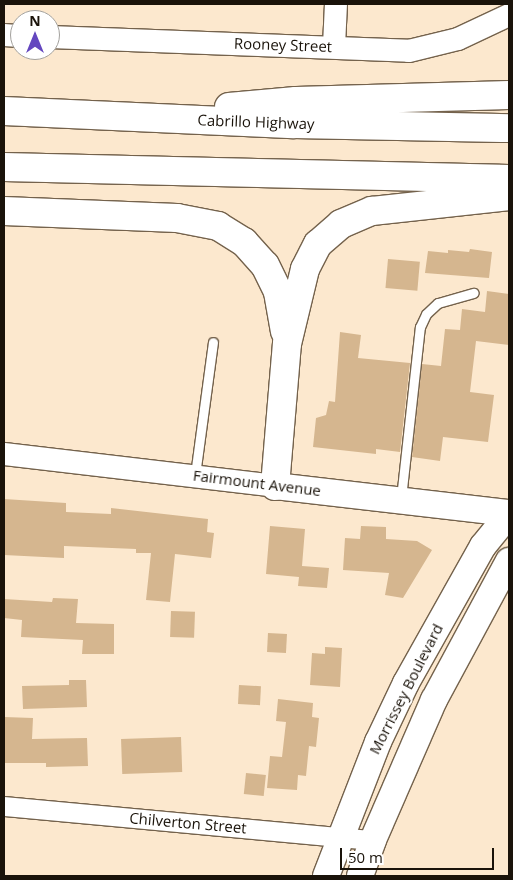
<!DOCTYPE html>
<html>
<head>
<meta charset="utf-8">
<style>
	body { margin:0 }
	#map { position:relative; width:513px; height:880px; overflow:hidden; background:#fce8ce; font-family:"Open Sans",sans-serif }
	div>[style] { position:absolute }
	.building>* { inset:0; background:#d5b68f; transform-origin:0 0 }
	.roads { filter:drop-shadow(1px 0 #74624c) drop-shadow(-1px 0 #74624c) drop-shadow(0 1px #74624c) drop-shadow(0 -1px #74624c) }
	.service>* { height:9px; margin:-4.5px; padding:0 4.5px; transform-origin:4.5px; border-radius:4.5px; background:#fff }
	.minor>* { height:19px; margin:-9.5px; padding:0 9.5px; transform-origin:9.5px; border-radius:9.5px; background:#fff }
	.tertiary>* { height:22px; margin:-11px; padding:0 11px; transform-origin:11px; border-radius:11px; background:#fff }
	.secondary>* { height:26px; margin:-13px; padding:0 13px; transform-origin:13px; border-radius:13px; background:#fff }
	.motorway>* { height:28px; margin:-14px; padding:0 14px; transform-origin:14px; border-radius:14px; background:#fff }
	span { translate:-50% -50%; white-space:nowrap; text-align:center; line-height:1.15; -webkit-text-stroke:4px #fff; paint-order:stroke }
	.street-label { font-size:15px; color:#1a130a }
	.frame { position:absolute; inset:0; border:5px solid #1a130a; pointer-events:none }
	.north { position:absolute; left:10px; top:10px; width:50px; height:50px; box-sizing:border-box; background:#fff; border:1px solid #a3a19d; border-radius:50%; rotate:0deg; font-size:14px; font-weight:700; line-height:20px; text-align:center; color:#1a130a }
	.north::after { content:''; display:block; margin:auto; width:18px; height:22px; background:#6447bf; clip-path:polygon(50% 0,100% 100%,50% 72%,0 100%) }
	.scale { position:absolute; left:340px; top:848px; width:154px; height:22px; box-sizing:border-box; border:2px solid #1a130a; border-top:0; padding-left:6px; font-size:15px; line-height:18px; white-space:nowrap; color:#1a130a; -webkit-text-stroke:4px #fff; paint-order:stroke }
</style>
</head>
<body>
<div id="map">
	<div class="building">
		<i style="clip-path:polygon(470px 249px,492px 252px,489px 278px,425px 273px,428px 251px,448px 253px,448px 250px,469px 252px)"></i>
		<i style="left:388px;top:259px;width:32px;height:29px;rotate:5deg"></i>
		<i style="clip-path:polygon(487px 291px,509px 294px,509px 345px,476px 341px,470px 392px,494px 395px,488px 442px,443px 437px,440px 461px,412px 457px,422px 364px,441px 366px,445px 329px,460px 330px,462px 309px,485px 312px)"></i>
		<i style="clip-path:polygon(340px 332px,361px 335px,358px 358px,410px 363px,400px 452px,376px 449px,376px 454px,313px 447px,316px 418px,326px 415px,329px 401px,335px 402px)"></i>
		<i style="clip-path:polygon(4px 499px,66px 503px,66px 512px,111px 514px,111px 508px,208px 519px,207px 532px,214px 533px,211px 558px,175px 554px,170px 602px,146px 600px,151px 553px,136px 553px,136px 549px,64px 546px,64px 558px,4px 555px)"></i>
		<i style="clip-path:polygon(270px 526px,305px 529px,302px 566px,329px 568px,327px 588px,298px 586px,299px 577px,266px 574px)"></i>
		<i style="clip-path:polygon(361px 526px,386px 527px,386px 539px,417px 541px,432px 550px,403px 598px,385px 595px,389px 573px,343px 570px,345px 538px,360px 539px)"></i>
		<i style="clip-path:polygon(53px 598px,78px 599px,76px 623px,114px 624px,114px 654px,82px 654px,83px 640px,21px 637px,22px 620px,4px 618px,4px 599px,52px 602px)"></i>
		<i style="left:171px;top:611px;width:24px;height:26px;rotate:2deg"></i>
		<i style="left:268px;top:633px;width:19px;height:19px;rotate:3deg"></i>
		<i style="clip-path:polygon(325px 647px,342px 648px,340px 687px,310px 685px,312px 653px,325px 654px)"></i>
		<i style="clip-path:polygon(69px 680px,86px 680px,87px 707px,23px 709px,22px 686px,69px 685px)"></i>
		<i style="left:239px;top:685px;width:22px;height:19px;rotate:3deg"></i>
		<i style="clip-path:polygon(278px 699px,313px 703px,312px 717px,319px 718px,316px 747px,309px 746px,306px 776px,298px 775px,297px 790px,267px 788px,270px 756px,282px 757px,286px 722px,276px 721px)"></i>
		<i style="clip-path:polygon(4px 717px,33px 718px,32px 739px,87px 738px,88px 766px,46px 767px,46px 763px,4px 763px)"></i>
		<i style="left:181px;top:737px;width:35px;height:60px;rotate:88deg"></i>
		<i style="left:246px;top:773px;width:20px;height:21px;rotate:6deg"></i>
	</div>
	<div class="roads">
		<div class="service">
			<i style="left:195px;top:475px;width:134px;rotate:-82.3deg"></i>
			<i style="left:401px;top:498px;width:172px;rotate:-83.7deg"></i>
			<i style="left:420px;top:327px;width:14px;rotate:-65deg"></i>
			<i style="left:426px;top:314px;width:16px;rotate:-43deg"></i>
			<i style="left:438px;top:303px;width:37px;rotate:-16deg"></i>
		</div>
		<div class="minor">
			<i style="left:4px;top:806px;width:371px;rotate:5.3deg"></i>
		</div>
		<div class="tertiary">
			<i style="left:4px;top:35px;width:16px;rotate:4deg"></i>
			<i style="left:50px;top:37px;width:359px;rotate:2.2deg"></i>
			<i style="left:409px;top:51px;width:50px;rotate:-13.8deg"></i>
			<i style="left:458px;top:39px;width:56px;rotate:-25.2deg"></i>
			<i style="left:334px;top:46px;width:42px;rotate:-87.3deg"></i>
			<i style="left:4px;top:454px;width:273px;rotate:6.7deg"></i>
		</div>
		<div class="secondary">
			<i style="left:275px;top:486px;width:236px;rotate:6.6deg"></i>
			<i style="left:326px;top:876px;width:144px;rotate:-68.8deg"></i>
			<i style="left:378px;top:742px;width:65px;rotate:-64.6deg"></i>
			<i style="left:406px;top:683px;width:157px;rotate:-60.7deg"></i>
			<i style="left:483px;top:546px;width:41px;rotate:-50.9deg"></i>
			<i style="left:360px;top:876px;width:38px;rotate:-70deg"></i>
			<i style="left:373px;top:840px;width:153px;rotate:-66.5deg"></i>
			<i style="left:434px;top:700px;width:158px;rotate:-61.7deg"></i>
		</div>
		<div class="motorway">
			<i style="left:229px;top:107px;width:67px;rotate:-5.1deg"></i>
			<i style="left:296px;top:101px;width:213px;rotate:-1.6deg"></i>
			<i style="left:4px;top:111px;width:290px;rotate:2.6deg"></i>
			<i style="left:294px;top:124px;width:215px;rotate:1.1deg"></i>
			<i style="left:4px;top:167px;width:505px;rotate:1.36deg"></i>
			<i style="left:4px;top:211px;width:173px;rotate:2.3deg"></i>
			<i style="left:177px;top:218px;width:42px;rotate:11deg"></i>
			<i style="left:218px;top:226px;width:31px;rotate:32deg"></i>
			<i style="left:244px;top:242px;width:31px;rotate:48deg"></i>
			<i style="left:265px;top:265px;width:30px;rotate:64deg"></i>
			<i style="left:278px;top:292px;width:40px;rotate:80deg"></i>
			<i style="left:275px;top:486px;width:143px;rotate:-85.2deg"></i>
			<i style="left:287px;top:344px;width:77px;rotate:-76.5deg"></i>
			<i style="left:305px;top:269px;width:28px;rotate:-63deg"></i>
			<i style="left:318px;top:244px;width:30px;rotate:-41deg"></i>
			<i style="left:341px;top:224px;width:34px;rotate:-23deg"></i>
			<i style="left:372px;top:211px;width:138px;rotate:-6.2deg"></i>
		</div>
	</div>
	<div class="street-label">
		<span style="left:283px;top:45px;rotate:2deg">Rooney Street</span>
		<span style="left:256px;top:122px;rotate:2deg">Cabrillo Highway</span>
		<span style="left:257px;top:483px;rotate:7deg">Fairmount Avenue</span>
		<span style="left:406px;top:689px;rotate:-63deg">Morrissey Boulevard</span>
		<span style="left:188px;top:823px;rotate:5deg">Chilverton Street</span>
	</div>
	<div class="frame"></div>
	<div class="north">N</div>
	<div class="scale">50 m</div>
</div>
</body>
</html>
